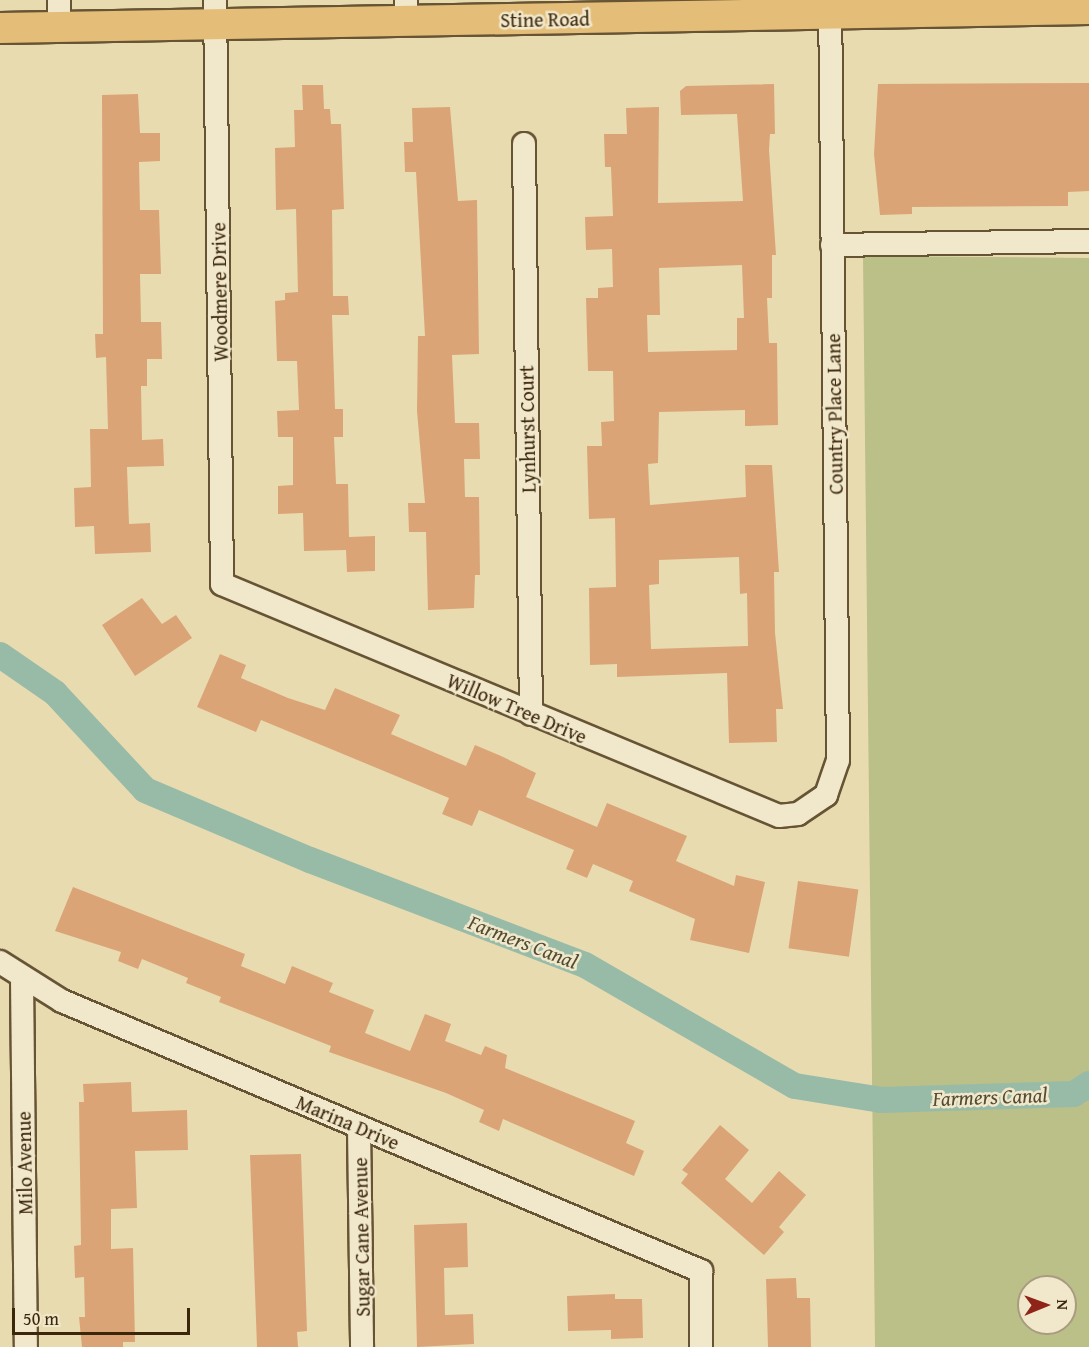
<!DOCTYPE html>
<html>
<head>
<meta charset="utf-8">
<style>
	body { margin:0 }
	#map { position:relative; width:1089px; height:1347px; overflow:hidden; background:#e9dbb0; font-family:"Gentium Book Plus",serif }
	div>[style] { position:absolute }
	.green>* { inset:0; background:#bbbf88 }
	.canal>* { height:26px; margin:-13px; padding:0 13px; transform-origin:13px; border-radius:13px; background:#98bba8 }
	.building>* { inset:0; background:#dba476; transform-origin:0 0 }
	.roads { filter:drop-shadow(2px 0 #675434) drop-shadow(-2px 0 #675434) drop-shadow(0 2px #675434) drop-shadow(0 -2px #675434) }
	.minor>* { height:22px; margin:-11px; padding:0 11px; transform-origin:11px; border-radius:11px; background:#f1e8cc }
	.major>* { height:30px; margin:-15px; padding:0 15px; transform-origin:15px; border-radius:15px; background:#e4be78 }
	span { translate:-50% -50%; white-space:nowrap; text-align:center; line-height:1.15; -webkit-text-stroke:5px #f1e8cc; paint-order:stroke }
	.street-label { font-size:20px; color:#3c270b }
	.water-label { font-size:21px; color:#534c32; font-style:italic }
	.north { position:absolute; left:1017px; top:1275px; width:60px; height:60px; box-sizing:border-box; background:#f1e8cc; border:2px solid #a99b7f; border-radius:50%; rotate:89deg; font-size:16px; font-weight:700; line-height:24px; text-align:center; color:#3c270b }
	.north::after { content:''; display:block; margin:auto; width:21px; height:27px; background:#8f2418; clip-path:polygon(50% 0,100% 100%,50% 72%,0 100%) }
	.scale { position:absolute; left:12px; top:1308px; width:178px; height:27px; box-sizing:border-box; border:3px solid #3c270b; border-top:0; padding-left:8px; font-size:18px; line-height:21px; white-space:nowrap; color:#3c270b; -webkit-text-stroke:4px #f1e8cc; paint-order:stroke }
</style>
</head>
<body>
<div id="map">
	<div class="green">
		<i style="clip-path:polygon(evenodd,863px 256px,1089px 258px,1089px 1347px,875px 1347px,863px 256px,1029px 1287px,1065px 1287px,1065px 1323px,1029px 1323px,1029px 1287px)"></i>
	</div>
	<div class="canal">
		<i style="left:0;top:655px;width:67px;rotate:34.6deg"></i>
		<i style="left:55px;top:693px;width:132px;rotate:47.1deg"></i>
		<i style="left:145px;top:790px;width:179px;rotate:23deg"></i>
		<i style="left:310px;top:860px;width:294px;rotate:20.9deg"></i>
		<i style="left:585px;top:965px;width:242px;rotate:30deg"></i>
		<i style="left:795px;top:1086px;width:87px;rotate:9.2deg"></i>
		<i style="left:881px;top:1100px;width:193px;rotate:-1.8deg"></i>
		<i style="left:1074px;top:1094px;width:18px;rotate:-34deg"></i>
	</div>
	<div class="building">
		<i style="clip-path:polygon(1089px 83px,1089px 191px,1068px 192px,1068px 206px,912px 207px,912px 214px,880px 215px,874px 154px,878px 84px)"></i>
		<i style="clip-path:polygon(evenodd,774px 84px,775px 134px,770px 134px,769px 150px,776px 255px,772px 255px,772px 298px,767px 298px,769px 343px,777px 343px,778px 425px,745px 426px,745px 410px,659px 412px,658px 463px,648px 464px,650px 505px,746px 497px,745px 465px,772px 465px,779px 572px,774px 572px,775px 633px,783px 709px,776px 709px,777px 742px,729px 743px,727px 673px,617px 677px,617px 664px,590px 665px,589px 588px,616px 587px,615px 518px,589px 519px,587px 446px,602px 446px,601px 422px,614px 421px,613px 371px,588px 371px,586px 298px,598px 298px,598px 288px,613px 287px,612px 249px,586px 250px,585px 217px,613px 216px,611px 167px,605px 167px,604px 134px,627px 134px,626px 108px,659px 107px,658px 203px,743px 201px,737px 114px,681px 115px,680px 91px,686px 86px,774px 84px,742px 265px,744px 318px,737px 318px,737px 350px,648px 352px,647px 315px,660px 315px,659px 268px,742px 265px,774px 84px,739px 557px,740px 594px,747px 593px,748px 646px,651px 649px,649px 585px,659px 584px,659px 560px,739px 557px)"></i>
		<i style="clip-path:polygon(302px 85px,323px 85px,324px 109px,330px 109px,331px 124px,341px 124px,344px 209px,332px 210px,333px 296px,348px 296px,349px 315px,332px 315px,335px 409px,343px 409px,343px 437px,334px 437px,336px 484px,348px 484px,349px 537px,375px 536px,375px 571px,347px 572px,346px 550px,304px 551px,303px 513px,278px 514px,278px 486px,293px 485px,293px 437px,278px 437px,277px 411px,299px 410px,297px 361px,277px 361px,275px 301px,285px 300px,285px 293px,298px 292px,296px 209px,276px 210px,275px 148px,295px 147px,294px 110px,303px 110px)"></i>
		<i style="clip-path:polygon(138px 94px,140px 133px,160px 133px,160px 161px,139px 162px,140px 210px,159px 210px,161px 274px,140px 274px,141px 322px,161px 322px,162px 359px,147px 359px,147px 386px,141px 386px,142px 440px,163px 439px,164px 466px,127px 467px,129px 524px,150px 523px,151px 552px,95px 554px,94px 526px,75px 527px,74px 488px,91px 487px,90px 429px,108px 429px,106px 357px,96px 358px,95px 334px,103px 334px,102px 95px)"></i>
		<i style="clip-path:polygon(450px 107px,458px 201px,477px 200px,479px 354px,452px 355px,455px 423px,479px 423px,480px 459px,464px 459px,465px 497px,479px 497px,480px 575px,475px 575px,474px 608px,428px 610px,426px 532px,409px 532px,408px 503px,425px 503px,417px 411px,418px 336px,425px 336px,416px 172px,405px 172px,404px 142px,413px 142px,412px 108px)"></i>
		<i style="clip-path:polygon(142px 598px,162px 624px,176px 615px,192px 638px,135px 676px,102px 625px)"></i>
		<i style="clip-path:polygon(220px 654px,246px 665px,241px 678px,288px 698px,325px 710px,335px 688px,400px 715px,391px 734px,466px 766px,475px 745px,501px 756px,536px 773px,526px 797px,597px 827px,607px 803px,687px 836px,676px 861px,734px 886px,736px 875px,765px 882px,749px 953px,690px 940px,695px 919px,629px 891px,633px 881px,593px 864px,587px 878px,566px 869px,574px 850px,479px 810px,472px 826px,442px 814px,449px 798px,261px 720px,256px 732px,197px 707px)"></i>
		<i style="left:798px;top:881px;width:61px;height:68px;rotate:8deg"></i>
		<i style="clip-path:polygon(73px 887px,245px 954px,241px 966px,285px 984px,292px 966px,333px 983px,329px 992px,374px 1010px,365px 1033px,410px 1051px,425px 1014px,451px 1024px,445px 1041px,481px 1055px,485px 1046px,507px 1055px,505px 1068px,635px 1121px,626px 1143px,644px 1151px,634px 1176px,503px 1119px,499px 1131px,479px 1122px,484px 1110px,446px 1093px,329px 1052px,331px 1046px,219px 1002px,221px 997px,186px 983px,188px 978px,142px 959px,138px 969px,118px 961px,121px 952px,55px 931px)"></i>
		<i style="clip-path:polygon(131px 1082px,132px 1112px,187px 1110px,188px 1150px,135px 1151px,137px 1208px,111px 1209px,111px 1249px,133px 1248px,135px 1342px,123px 1342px,123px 1347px,82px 1347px,79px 1317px,85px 1317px,84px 1277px,75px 1278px,74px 1246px,81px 1245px,79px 1102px,84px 1102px,83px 1084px)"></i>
		<i style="clip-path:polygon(720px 1125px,749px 1150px,725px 1179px,752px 1203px,779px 1171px,806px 1195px,779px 1227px,784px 1232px,764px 1255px,681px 1183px,688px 1174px,682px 1170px)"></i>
		<i style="clip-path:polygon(301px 1154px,307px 1331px,297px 1332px,298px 1347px,257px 1347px,250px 1155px)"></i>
		<i style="clip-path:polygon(467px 1223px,468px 1267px,444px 1268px,445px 1315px,473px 1314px,474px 1344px,417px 1347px,414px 1225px)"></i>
		<i style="clip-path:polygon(796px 1278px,797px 1298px,810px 1298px,811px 1347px,768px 1347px,766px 1279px)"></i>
		<i style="clip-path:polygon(615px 1294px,615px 1299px,642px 1299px,643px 1338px,611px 1339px,611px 1330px,568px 1331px,567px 1296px)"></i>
	</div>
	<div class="roads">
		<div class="minor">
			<i style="left:215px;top:0;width:584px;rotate:89.31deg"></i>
			<i style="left:222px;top:584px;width:603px;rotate:22.61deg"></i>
			<i style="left:779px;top:816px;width:19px;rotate:-6deg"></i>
			<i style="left:798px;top:814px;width:34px;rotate:-34deg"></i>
			<i style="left:826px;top:795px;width:37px;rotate:-71deg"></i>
			<i style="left:838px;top:760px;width:760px;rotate:-90.6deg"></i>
			<i style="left:406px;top:0;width:22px;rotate:90deg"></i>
			<i style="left:59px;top:27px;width:27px;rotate:-90deg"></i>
			<i style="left:524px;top:144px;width:570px;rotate:89.3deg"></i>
			<i style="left:832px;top:245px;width:257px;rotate:-0.9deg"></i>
			<i style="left:0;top:962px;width:73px;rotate:32.2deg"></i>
			<i style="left:62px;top:1001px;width:694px;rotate:22.91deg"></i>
			<i style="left:701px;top:1271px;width:76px;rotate:90deg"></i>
			<i style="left:22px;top:978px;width:369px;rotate:89.4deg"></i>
			<i style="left:359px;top:1127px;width:220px;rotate:89.2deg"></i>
		</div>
		<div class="major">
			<i style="left:0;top:28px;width:1089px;rotate:-1deg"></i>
		</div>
	</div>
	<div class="street-label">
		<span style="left:545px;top:19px;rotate:-1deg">Stine Road</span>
		<span style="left:219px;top:292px;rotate:-91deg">Woodmere Drive</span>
		<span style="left:834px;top:414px;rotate:-91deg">Country Place Lane</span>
		<span style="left:527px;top:429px;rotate:-91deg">Lynhurst Court</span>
		<span style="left:517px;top:708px;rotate:23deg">Willow Tree Drive</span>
		<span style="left:348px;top:1122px;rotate:23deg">Marina Drive</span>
		<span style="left:24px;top:1163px;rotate:-91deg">Milo Avenue</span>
		<span style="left:361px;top:1237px;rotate:-91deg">Sugar Cane Avenue</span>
	</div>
	<div class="water-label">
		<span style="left:523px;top:942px;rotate:21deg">Farmers Canal</span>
		<span style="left:990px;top:1097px;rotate:-2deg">Farmers Canal</span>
	</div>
	<div class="north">N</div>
	<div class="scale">50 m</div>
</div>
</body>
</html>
